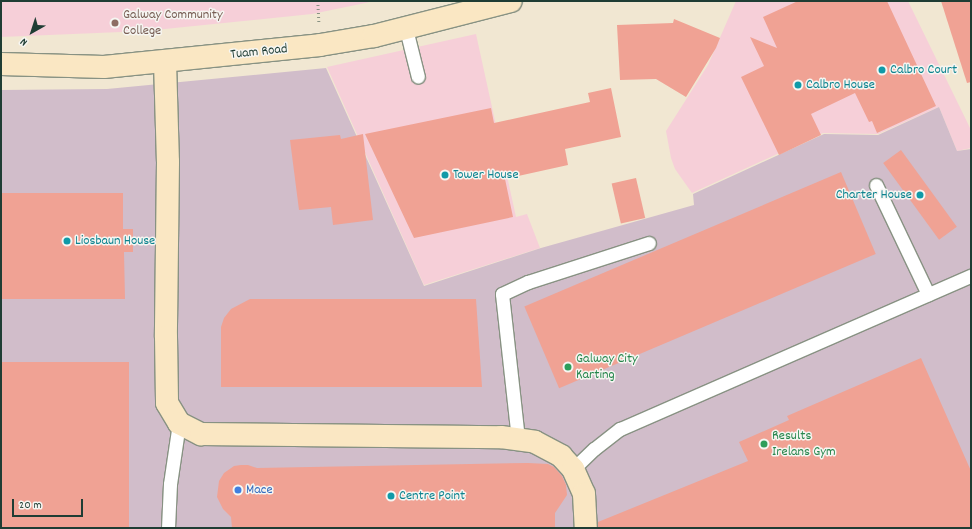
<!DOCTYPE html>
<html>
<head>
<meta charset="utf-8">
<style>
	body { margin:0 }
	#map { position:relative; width:972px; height:529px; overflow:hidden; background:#f1e7d2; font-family:Dekko,sans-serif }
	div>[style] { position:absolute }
	.built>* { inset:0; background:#f6cfd8 }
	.industrial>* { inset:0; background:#d1bdca }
	.building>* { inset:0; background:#f0a294; transform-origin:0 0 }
	.path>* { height:2.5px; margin-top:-1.25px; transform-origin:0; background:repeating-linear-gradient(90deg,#889283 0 1px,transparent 0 4px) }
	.roads { filter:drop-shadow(1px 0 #889283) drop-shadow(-1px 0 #889283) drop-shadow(0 1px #889283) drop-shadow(0 -1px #889283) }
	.lane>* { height:13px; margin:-6.5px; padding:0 6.5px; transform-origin:6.5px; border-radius:6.5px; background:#fff }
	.secondary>* { height:22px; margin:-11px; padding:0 11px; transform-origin:11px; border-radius:11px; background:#fae7c3 }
	.dots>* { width:11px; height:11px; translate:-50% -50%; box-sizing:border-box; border:2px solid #f6f6f2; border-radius:50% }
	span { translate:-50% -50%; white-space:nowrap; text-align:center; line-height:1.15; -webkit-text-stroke:3px #f6f6f2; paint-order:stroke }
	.education-label { font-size:14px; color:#785e54 }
	.left { translate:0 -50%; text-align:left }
	.street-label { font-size:14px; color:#1f3d34 }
	.culture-label { font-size:14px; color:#0d838f }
	.right { translate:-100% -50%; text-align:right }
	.leisure-label { font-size:14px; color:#27864d }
	.shop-label { font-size:14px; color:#366cbe }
	.frame { position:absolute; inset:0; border:2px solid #1f3d34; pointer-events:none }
	.north { position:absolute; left:12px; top:12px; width:40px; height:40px; -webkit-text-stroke:3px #f6f6f2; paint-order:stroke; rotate:219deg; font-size:11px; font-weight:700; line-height:16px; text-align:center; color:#1f3d34 }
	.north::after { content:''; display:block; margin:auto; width:14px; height:18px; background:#1f3d34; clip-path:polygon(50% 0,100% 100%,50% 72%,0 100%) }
	.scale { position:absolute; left:12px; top:499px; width:71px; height:18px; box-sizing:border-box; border:2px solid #1f3d34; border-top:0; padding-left:5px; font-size:12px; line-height:14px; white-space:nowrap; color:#1f3d34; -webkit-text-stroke:3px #f6f6f2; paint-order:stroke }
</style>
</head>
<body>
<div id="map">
	<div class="built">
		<i style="clip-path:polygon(1px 1px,375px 1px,312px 14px,145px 31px,1px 37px)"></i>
		<i style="clip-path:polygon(736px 1px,908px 1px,971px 130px,971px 148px,957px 151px,939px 107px,878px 134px,823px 133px,692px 193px,675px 169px,671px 158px,666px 131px,708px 65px)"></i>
		<i style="clip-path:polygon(476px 34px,516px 217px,527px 214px,540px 248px,424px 285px,327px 67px)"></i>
	</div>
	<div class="industrial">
		<i style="clip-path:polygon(326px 68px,424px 286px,541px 248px,694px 205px,693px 194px,824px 134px,878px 135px,939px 107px,957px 151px,971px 149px,971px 528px,1px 528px,1px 90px,107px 89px)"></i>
	</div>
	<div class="building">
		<i style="clip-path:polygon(798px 1px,887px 1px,936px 106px,877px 133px,872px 121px,869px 122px,855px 93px,811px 114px,821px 135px,779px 155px,741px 77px,764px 66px,750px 37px,777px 48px,763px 17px)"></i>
		<i style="clip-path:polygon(941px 1px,971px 1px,971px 82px,967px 83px)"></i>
		<i style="clip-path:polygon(674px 19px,720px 38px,716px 48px,686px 97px,656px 79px,620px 80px,617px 25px,673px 23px)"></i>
		<i style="clip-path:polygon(611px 88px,621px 137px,565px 149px,568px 165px,505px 179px,513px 217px,414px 238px,365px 134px,491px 108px,494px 123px,590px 102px,588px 93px)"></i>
		<i style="clip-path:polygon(363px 134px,373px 220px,333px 225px,331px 207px,299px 210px,290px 140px,340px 135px,341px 139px)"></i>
		<i style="left:901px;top:150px;width:95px;height:22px;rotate:54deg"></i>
		<i style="left:841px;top:172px;width:89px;height:344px;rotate:67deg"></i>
		<i style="left:636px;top:178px;width:41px;height:25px;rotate:77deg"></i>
		<i style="clip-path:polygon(1px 193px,123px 193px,123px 229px,133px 229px,133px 252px,124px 252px,125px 299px,1px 299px)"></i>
		<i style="clip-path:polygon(250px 299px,476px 299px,482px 387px,221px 387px,221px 327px,224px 318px,231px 309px)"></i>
		<i style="clip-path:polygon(921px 358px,971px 471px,971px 528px,598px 528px,598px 522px,748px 461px,739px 442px,789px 420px,787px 416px)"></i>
		<i style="left:129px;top:362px;width:166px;height:128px;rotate:90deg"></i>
		<i style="clip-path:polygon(528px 463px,548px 464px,554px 467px,562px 476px,566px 485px,567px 495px,555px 513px,555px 528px,232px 528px,231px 517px,223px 509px,217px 497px,219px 481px,224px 473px,234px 466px,241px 465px,248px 465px,257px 468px)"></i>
	</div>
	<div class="path">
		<i style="left:318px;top:1px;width:22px;rotate:87deg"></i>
	</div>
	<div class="roads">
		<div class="lane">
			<i style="left:406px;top:29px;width:49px;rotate:76deg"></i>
			<i style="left:876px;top:185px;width:121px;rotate:64.5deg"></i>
			<i style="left:518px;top:439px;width:146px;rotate:-96.3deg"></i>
			<i style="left:502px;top:294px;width:29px;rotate:-25deg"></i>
			<i style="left:528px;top:282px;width:127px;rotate:-17.9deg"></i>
			<i style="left:573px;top:469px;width:29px;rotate:-44deg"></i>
			<i style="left:594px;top:449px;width:33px;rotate:-38deg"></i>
			<i style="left:620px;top:429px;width:383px;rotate:-23.6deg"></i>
			<i style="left:168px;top:528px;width:44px;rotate:-87.4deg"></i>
			<i style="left:170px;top:484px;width:62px;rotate:-81.6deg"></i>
		</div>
		<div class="secondary">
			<i style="left:165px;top:62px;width:100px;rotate:88.3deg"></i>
			<i style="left:168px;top:162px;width:175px;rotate:90.7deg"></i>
			<i style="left:166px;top:337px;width:66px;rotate:89.1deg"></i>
			<i style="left:167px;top:403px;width:23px;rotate:59deg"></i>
			<i style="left:179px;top:423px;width:25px;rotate:27deg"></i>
			<i style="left:201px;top:434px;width:300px;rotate:0.6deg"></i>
			<i style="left:501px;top:437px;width:34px;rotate:8deg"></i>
			<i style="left:535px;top:442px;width:30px;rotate:28deg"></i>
			<i style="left:561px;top:456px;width:18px;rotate:47deg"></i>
			<i style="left:573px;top:469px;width:27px;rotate:66deg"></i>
			<i style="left:584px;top:494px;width:34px;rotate:87deg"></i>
			<i style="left:1px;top:64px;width:103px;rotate:1.7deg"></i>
			<i style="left:104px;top:67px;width:217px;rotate:-5.8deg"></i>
			<i style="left:320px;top:45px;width:55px;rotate:-9.5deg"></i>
			<i style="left:374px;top:36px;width:141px;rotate:-14.3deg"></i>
		</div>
	</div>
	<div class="dots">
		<i style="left:115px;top:23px;background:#8d6e63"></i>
		<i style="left:882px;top:70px;background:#0f9aa8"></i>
		<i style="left:798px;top:85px;background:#0f9aa8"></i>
		<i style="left:445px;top:175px;background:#0f9aa8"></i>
		<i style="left:920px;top:195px;background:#0f9aa8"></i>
		<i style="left:67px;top:241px;background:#0f9aa8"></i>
		<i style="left:568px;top:367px;background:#2e9e5b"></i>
		<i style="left:764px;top:444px;background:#2e9e5b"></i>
		<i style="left:238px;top:490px;background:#3f7fe0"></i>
		<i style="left:391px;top:496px;background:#0f9aa8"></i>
	</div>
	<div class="education-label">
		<span class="left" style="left:123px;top:23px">Galway Community<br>College</span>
	</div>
	<div class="street-label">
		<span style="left:259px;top:52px;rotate:-6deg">Tuam Road</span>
	</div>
	<div class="culture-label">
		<span class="left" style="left:890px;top:70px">Calbro Court</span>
		<span class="left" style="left:806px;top:85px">Calbro House</span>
		<span class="left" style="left:453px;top:175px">Tower House</span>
		<span class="right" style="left:912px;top:195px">Charter House</span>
		<span class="left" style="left:75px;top:241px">Liosbaun House</span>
		<span class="left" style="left:399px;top:496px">Centre Point</span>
	</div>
	<div class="leisure-label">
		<span class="left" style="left:576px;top:367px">Galway City<br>Karting</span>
		<span class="left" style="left:772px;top:444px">Results<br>Irelans Gym</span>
	</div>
	<div class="shop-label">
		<span class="left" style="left:246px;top:490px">Mace</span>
	</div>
	<div class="frame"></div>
	<div class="north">N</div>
	<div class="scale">20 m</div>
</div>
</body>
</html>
